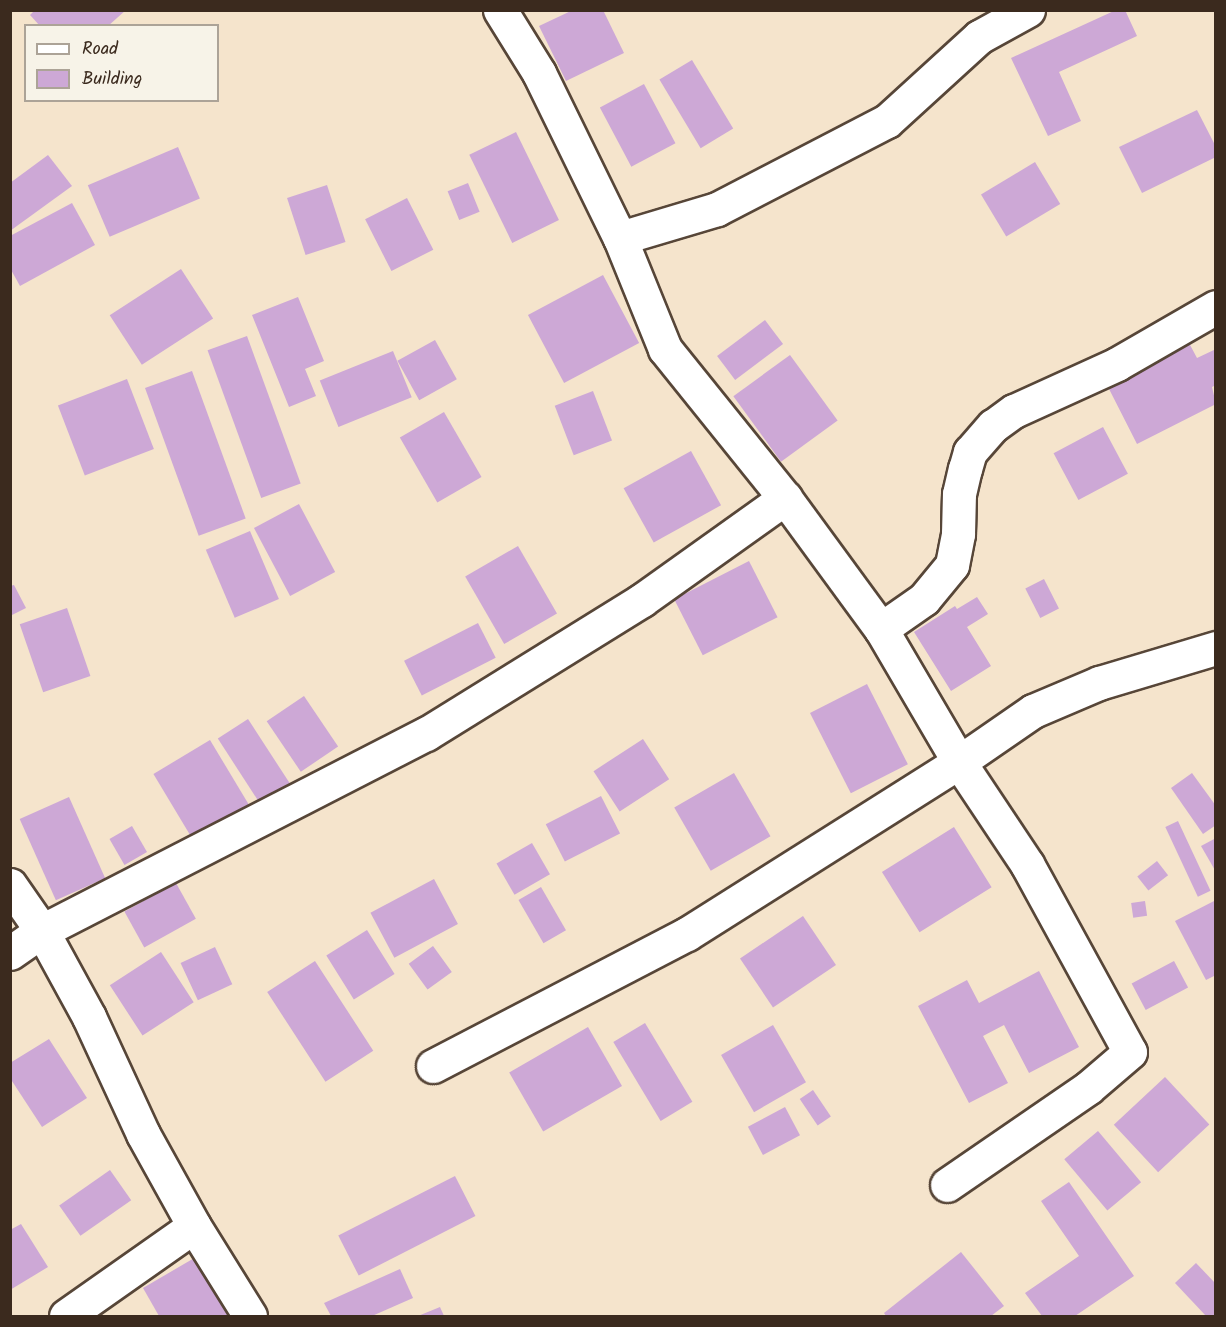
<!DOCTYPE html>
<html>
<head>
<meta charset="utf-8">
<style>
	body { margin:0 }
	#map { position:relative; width:1226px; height:1327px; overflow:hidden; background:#f5e4cc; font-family:Kalam,sans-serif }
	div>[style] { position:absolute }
	.building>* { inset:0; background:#cda8d6; transform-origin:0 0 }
	.roads { filter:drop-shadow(2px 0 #574638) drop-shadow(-2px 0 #574638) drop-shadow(0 2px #574638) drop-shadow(0 -2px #574638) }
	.minor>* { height:33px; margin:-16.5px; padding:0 16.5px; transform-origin:16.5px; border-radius:16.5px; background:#fff }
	span { translate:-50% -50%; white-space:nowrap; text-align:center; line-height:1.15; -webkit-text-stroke:6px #f7f3e8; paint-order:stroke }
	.frame { position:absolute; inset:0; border:12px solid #3b2a1e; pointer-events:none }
	.legend { position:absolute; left:24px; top:24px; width:195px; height:78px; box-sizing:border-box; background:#f7f3e8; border:2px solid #aca397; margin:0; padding:8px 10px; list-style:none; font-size:18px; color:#3b2a1e }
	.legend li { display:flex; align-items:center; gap:12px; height:30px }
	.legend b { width:30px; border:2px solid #aca397 }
</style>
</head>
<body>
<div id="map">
	<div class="building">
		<i style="clip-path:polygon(35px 10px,126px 10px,108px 26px,40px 26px,30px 15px)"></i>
		<i style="clip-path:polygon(573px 10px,603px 10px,624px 53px,566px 81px,539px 26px)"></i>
		<i style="clip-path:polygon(1116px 10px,1125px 10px,1137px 36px,1059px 72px,1081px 121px,1048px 136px,1011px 58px)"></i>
		<i style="left:692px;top:60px;width:80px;height:38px;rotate:59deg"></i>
		<i style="left:644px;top:84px;width:67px;height:50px;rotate:62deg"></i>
		<i style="clip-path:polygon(1197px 110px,1216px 147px,1216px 157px,1142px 193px,1119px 147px)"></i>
		<i style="left:516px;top:132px;width:98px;height:52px;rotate:64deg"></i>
		<i style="left:178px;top:147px;width:56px;height:98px;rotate:67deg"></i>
		<i style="clip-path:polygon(48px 155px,72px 186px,10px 231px,10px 183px)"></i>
		<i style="left:1035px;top:162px;width:49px;height:63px;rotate:59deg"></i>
		<i style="left:468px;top:183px;width:31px;height:22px;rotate:68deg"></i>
		<i style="left:327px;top:185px;width:60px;height:42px;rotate:72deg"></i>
		<i style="left:407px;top:198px;width:58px;height:47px;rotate:63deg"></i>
		<i style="clip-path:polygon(72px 203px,95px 245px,20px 286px,10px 268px,10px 236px)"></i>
		<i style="left:181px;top:269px;width:59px;height:85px;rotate:57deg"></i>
		<i style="left:603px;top:275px;width:77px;height:85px;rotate:62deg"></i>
		<i style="clip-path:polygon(298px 297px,324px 361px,305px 369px,316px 396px,289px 407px,252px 315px)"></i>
		<i style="left:765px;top:320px;width:30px;height:60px;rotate:53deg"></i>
		<i style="left:247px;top:336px;width:157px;height:42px;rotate:70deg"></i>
		<i style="left:435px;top:340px;width:45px;height:43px;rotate:61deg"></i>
		<i style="clip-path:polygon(1189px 343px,1197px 358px,1216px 349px,1216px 385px,1212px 387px,1216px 404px,1137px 444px,1107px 385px)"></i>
		<i style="left:393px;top:351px;width:50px;height:79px;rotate:68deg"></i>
		<i style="left:790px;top:355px;width:81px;height:70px;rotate:54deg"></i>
		<i style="left:192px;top:371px;width:157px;height:50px;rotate:70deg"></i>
		<i style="left:127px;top:379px;width:75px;height:74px;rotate:69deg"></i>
		<i style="left:593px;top:391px;width:53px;height:41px;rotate:69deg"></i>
		<i style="left:444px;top:412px;width:75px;height:51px;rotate:60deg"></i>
		<i style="left:1103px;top:427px;width:53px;height:56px;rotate:62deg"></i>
		<i style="left:691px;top:451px;width:62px;height:77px;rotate:61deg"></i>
		<i style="left:299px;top:504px;width:77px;height:51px;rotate:62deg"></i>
		<i style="left:250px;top:531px;width:74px;height:48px;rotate:67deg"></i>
		<i style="left:518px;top:546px;width:78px;height:61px;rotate:60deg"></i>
		<i style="left:749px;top:561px;width:63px;height:84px;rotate:63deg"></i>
		<i style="left:1044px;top:579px;width:33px;height:21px;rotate:63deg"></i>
		<i style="clip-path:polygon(14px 585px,26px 608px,10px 616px,10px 586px)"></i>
		<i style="clip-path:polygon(977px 597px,988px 614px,967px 627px,991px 666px,951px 691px,914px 632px,955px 606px,957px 609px)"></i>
		<i style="left:67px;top:608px;width:72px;height:50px;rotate:71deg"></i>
		<i style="left:478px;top:623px;width:39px;height:83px;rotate:63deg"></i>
		<i style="left:867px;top:684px;width:90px;height:64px;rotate:63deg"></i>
		<i style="left:304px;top:696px;width:61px;height:45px;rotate:56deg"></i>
		<i style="left:248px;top:719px;width:77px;height:36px;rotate:57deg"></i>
		<i style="left:643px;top:739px;width:48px;height:59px;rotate:57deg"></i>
		<i style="left:210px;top:740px;width:79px;height:66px;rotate:59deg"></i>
		<i style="left:734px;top:773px;width:73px;height:69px;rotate:60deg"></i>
		<i style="clip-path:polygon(1192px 773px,1216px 806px,1216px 825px,1203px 834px,1171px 788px)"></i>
		<i style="left:601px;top:796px;width:42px;height:62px;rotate:63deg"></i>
		<i style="left:69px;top:797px;width:89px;height:54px;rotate:66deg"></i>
		<i style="left:1178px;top:821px;width:77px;height:14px;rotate:65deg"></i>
		<i style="left:132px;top:826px;width:30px;height:26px;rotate:60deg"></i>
		<i style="left:954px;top:827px;width:71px;height:85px;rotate:58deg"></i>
		<i style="clip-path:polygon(1216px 838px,1216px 872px,1201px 846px)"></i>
		<i style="left:532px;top:843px;width:36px;height:41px;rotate:60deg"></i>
		<i style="left:1157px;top:861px;width:18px;height:25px;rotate:52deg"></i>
		<i style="left:434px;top:879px;width:51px;height:72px;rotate:62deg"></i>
		<i style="left:176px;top:883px;width:41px;height:59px;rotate:61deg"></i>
		<i style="left:541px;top:887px;width:50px;height:26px;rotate:60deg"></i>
		<i style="clip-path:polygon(1216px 900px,1216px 975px,1206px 980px,1175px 921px)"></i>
		<i style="left:1145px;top:901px;width:15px;height:14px;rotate:82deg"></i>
		<i style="left:803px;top:916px;width:59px;height:76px;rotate:56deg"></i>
		<i style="left:367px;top:930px;width:52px;height:48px;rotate:58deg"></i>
		<i style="left:433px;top:946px;width:32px;height:30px;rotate:54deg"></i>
		<i style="left:215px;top:947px;width:41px;height:38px;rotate:65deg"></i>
		<i style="left:161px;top:952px;width:60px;height:61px;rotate:57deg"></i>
		<i style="left:315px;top:961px;width:107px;height:57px;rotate:57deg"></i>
		<i style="left:1174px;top:961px;width:30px;height:48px;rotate:62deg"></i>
		<i style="clip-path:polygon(1039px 971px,1079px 1047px,1029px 1073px,1004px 1025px,983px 1036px,1008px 1083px,969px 1103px,918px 1006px,967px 980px,979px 1003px)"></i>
		<i style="left:645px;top:1023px;width:92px;height:37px;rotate:59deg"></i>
		<i style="left:773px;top:1025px;width:66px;height:60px;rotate:60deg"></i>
		<i style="left:588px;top:1027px;width:68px;height:91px;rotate:60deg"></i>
		<i style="clip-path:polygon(49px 1039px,87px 1098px,42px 1127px,10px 1078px,10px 1063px)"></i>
		<i style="left:1165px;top:1077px;width:65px;height:70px;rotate:47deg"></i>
		<i style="left:813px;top:1090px;width:32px;height:16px;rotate:56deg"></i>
		<i style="left:785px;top:1107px;width:32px;height:42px;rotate:62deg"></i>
		<i style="left:1098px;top:1131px;width:67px;height:44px;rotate:50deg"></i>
		<i style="left:110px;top:1170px;width:37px;height:62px;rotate:55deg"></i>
		<i style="left:455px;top:1176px;width:45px;height:131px;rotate:63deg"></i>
		<i style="clip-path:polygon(1069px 1182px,1134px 1276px,1075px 1316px,1042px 1316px,1025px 1293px,1079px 1256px,1041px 1201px)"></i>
		<i style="clip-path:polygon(21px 1224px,48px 1267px,10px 1290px,10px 1230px)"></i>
		<i style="clip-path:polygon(961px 1252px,1004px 1306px,991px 1316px,886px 1316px,884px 1313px)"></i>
		<i style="clip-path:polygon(196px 1257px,232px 1316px,159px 1316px,143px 1288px)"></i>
		<i style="clip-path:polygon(1196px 1263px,1216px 1284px,1216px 1316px,1206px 1316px,1175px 1283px)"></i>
		<i style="clip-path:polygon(400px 1269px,413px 1298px,372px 1316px,331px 1316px,324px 1303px)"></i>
		<i style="clip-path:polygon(440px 1307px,444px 1316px,418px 1316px)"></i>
	</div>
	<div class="roads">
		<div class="minor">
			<i style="left:500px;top:10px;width:74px;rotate:58.2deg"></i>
			<i style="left:539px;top:73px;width:184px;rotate:63.9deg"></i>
			<i style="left:620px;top:238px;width:120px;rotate:67.9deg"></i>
			<i style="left:665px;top:349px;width:191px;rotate:51.2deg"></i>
			<i style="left:785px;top:498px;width:162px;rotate:53.8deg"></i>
			<i style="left:881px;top:629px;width:154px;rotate:59.6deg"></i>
			<i style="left:959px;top:762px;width:123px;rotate:56.3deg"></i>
			<i style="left:1027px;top:864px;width:214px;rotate:61.3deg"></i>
			<i style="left:1130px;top:1052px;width:55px;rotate:139.4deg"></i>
			<i style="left:1088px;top:1088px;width:171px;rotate:145.5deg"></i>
			<i style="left:620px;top:238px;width:101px;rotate:-16.6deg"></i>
			<i style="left:717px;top:209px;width:191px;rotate:-27.4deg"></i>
			<i style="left:887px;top:121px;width:125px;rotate:-42.4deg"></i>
			<i style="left:979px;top:37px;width:56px;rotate:-28.9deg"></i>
			<i style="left:881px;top:629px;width:52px;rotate:-34.9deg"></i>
			<i style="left:924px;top:599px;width:44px;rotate:-50.5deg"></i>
			<i style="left:952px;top:565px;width:32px;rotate:-79deg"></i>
			<i style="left:958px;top:534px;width:40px;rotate:-88.6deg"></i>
			<i style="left:959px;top:494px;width:26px;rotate:-77deg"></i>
			<i style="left:965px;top:469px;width:18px;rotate:-74deg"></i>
			<i style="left:970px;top:452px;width:35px;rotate:-49deg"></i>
			<i style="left:993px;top:426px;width:26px;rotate:-36deg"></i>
			<i style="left:1014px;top:411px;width:113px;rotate:-24.5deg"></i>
			<i style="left:1117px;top:364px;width:114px;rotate:-29.9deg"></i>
			<i style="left:10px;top:885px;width:56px;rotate:55.2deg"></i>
			<i style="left:42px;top:931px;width:98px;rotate:61.3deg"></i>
			<i style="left:89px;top:1017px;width:129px;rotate:65.2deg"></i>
			<i style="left:143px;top:1134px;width:105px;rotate:61deg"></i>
			<i style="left:194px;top:1226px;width:106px;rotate:58.1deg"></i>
			<i style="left:10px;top:953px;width:39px;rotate:-35deg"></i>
			<i style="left:42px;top:931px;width:432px;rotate:-27.2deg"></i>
			<i style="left:426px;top:734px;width:254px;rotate:-31.8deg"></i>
			<i style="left:642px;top:600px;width:176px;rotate:-35.5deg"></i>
			<i style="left:433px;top:1066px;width:286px;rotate:-27.5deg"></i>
			<i style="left:687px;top:934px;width:322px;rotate:-32.3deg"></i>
			<i style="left:959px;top:762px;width:90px;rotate:-34.6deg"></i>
			<i style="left:1033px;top:711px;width:72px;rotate:-23deg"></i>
			<i style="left:1099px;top:683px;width:122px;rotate:-16.7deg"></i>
			<i style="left:66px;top:1316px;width:156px;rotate:-35.1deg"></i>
		</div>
	</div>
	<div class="frame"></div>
	<ul class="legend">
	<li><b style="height:8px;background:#fff"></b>Road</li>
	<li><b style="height:16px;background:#cda8d6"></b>Building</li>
	</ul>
</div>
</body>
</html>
